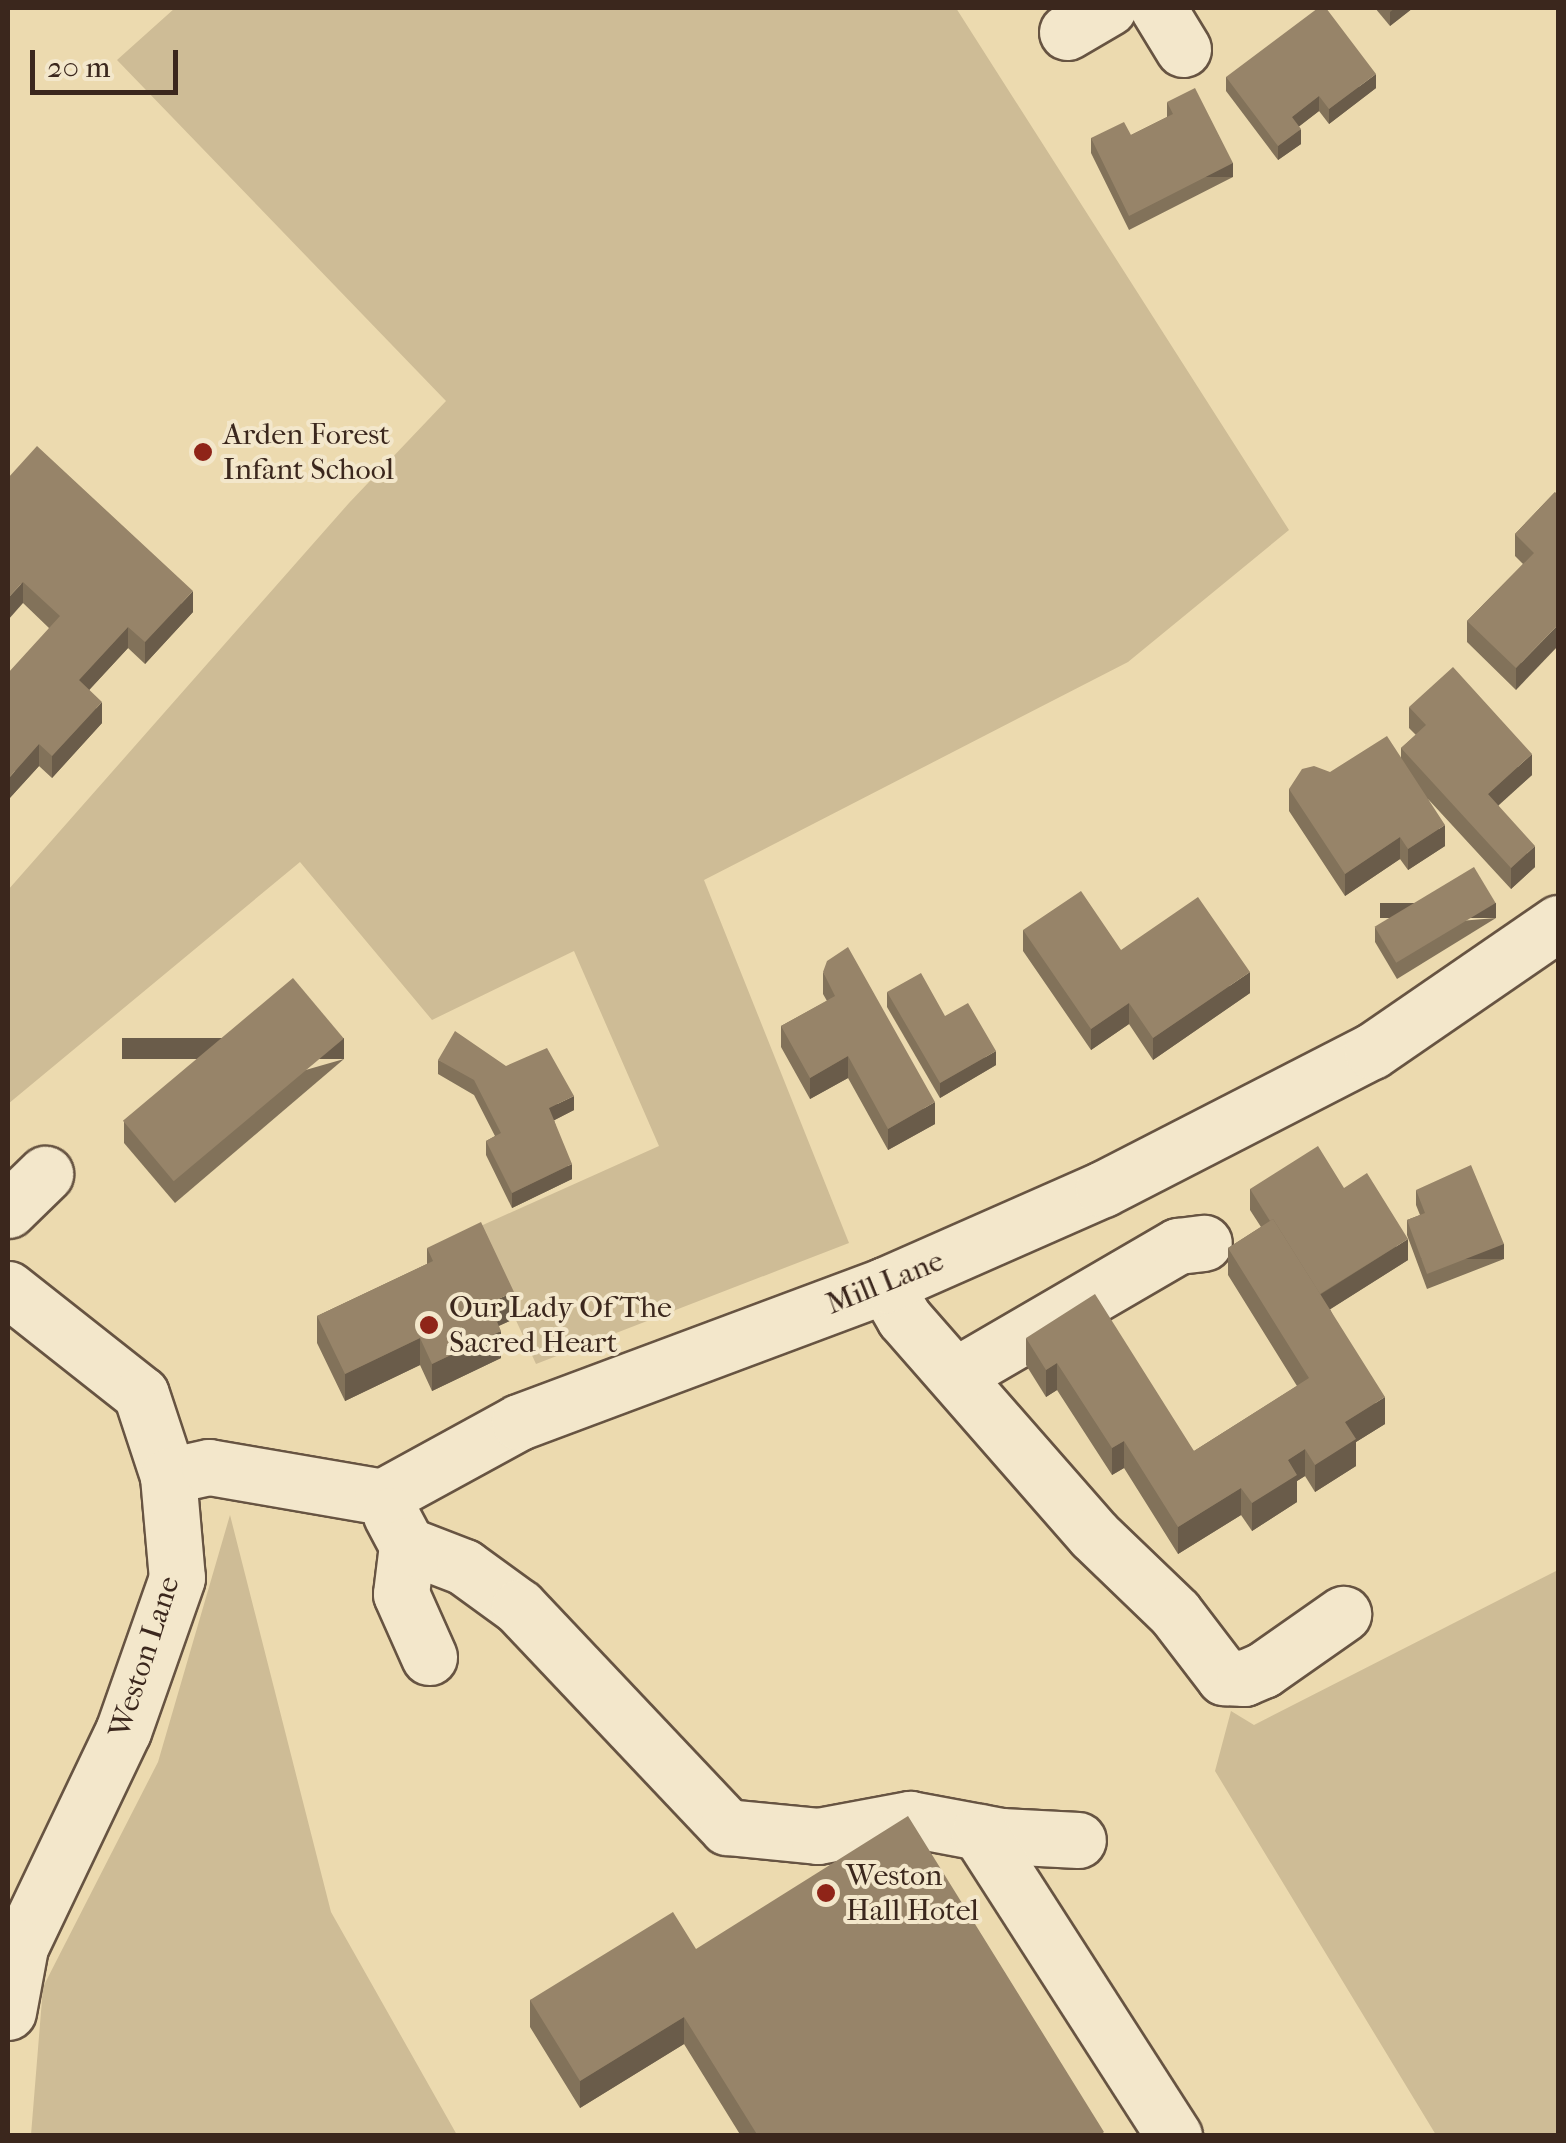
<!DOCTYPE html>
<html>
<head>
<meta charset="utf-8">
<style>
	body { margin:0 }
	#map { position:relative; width:1566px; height:2143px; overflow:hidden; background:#ecdaaf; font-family:"IM FELL French Canon",serif }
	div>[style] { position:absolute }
	.green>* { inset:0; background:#cebc96 }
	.roads { filter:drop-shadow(2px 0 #675442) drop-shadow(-2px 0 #675442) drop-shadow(0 2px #675442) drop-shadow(0 -2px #675442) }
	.minor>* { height:55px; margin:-27.5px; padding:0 27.5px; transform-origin:27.5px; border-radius:27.5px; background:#f3e7cb }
	.wall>* { inset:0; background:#82725a }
	.shaded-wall>* { inset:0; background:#6a5c4a; transform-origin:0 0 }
	.building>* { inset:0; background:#978469; transform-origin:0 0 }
	.dots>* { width:28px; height:28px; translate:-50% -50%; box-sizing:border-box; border:5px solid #f3e7cb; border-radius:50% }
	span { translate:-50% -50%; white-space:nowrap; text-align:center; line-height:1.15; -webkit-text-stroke:8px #f3e7cb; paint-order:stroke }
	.poi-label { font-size:30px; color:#3b271d }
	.left { translate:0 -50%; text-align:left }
	.street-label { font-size:30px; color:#3b271d }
	.frame { position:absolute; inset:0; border:10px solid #3b271d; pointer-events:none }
	.scale { position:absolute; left:30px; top:50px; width:148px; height:45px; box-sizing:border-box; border:5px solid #3b271d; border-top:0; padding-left:12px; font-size:30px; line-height:35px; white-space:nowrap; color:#3b271d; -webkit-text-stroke:8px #f3e7cb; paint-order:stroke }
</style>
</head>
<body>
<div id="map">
	<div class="green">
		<i style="clip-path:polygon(175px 8px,956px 8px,1289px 530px,1128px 662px,704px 880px,849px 1243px,536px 1364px,474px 1229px,659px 1146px,574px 951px,432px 1020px,300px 862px,8px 1104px,8px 890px,349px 503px,446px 401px,117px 60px)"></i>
		<i style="clip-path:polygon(230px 1515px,331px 1912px,457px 2135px,31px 2135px,43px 1987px,158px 1762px)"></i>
		<i style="clip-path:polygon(1558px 1570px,1558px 2135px,1436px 2135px,1215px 1771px,1231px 1711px,1254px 1725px)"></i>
	</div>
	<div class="roads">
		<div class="minor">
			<i style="left:1158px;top:8px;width:48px;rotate:58.6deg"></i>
			<i style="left:1067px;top:32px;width:48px;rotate:-30.3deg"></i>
			<i style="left:8px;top:1210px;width:52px;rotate:-44.2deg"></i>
			<i style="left:885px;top:1285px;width:38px;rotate:60deg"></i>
			<i style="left:904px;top:1318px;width:288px;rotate:48.8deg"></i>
			<i style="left:1094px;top:1535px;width:112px;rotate:43.9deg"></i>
			<i style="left:1175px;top:1613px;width:81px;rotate:52.6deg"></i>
			<i style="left:1224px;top:1677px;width:20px;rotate:3deg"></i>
			<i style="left:1244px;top:1678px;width:21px;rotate:-23deg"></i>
			<i style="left:1263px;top:1670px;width:98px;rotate:-35deg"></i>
			<i style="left:8px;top:1289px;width:169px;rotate:38.3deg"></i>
			<i style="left:141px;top:1394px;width:86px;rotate:71.8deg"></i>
			<i style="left:168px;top:1476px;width:102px;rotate:85deg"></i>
			<i style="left:177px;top:1578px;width:162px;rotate:109.4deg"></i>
			<i style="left:123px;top:1731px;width:239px;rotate:115.5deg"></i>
			<i style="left:20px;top:1947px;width:66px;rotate:100.5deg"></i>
			<i style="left:956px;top:1375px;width:257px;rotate:-30.2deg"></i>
			<i style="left:1178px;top:1246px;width:26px;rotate:-7deg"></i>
			<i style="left:168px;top:1476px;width:42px;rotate:-12.4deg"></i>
			<i style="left:209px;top:1467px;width:176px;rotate:9.8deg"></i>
			<i style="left:382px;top:1497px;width:156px;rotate:-28.7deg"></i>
			<i style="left:519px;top:1422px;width:391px;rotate:-20.5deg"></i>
			<i style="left:885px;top:1285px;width:238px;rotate:-23.8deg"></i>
			<i style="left:1103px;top:1189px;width:302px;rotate:-27.2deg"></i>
			<i style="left:1372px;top:1051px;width:226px;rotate:-34.5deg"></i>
			<i style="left:391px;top:1515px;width:34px;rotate:62deg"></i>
			<i style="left:407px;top:1545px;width:49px;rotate:97deg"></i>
			<i style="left:401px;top:1594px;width:69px;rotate:66deg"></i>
			<i style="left:407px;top:1545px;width:61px;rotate:21.1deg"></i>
			<i style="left:464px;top:1567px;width:68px;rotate:36deg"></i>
			<i style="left:519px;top:1607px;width:303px;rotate:46.6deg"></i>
			<i style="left:727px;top:1827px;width:91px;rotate:5.6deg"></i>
			<i style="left:818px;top:1836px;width:94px;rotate:-10.5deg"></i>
			<i style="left:910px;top:1819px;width:93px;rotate:10.6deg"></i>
			<i style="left:1001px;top:1836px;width:77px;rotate:3deg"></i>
			<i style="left:979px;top:1832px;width:361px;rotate:57.3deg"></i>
		</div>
	</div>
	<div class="wall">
		<i style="clip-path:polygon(1375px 8px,1413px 8px,1390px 26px)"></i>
		<i style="clip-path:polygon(1226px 77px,1376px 88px,1329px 124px,1319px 111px,1299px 126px,1301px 144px,1278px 160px,1226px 91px)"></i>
		<i style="clip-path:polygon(1167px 102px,1233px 177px,1129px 230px,1091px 153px,1091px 138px,1131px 135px,1167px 117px)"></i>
		<i style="clip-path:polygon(8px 478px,193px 612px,145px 664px,128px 648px,89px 690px,102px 723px,52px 778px,39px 766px,8px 800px,49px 628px,23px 603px)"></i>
		<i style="clip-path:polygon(1555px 492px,1516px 690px,1467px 642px,1467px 621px,1523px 564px,1515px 556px,1515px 534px)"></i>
		<i style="clip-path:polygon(1409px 707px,1532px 775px,1498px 805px,1535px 867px,1511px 889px,1428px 799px,1445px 846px,1408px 870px,1400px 859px,1345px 896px,1289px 811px,1289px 789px,1401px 758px,1401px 748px,1416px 735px,1409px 728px)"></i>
		<i style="clip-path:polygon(1496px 918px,1397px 979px,1375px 942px,1375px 928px)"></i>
		<i style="clip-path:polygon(1023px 930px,1121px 950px,1250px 993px,1153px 1060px,1129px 1024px,1091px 1050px,1023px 951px)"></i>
		<i style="clip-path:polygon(823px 972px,935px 1124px,888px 1150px,848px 1078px,810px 1099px,781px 1047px,781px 1026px,827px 1001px,823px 994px)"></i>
		<i style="clip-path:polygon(887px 992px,996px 1065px,940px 1098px,887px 1007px)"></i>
		<i style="clip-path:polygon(344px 1059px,175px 1203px,124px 1143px,124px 1122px)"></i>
		<i style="clip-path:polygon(438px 1060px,574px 1110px,554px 1120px,572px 1179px,512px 1208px,486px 1155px,486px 1141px,495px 1136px,474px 1095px,438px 1074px)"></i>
		<i style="clip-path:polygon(1344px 1188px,1408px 1260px,1330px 1309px,1385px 1424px,1356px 1442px,1356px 1466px,1315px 1492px,1305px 1476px,1297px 1481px,1297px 1502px,1252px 1531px,1241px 1515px,1178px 1554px,1124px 1468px,1112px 1475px,1057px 1390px,1046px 1397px,1026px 1365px,1026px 1338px,1194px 1451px,1297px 1386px,1228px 1275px,1228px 1248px,1261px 1227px,1250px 1210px,1250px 1189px)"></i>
		<i style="clip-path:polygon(1416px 1190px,1504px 1259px,1427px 1289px,1407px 1235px,1407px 1220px,1420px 1215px,1416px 1205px)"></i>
		<i style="clip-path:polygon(427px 1248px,514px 1319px,499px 1326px,501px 1358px,432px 1391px,420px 1365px,345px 1401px,317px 1343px,317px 1316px,427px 1264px)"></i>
		<i style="clip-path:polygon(696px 1949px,1104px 2136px,741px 2136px,684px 2044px,580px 2108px,530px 2027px,530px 2000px)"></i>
	</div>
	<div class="shaded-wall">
		<i style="clip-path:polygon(1395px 8px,1413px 8px,1390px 26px,1390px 12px)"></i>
		<i style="clip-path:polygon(1376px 74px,1376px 88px,1329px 124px,1329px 109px)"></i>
		<i style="clip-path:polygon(1319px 96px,1319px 111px,1292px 132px,1292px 117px)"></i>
		<i style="clip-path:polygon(1301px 129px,1301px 144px,1278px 160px,1278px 146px)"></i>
		<i style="left:1233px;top:163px;width:14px;height:117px;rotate:90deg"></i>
		<i style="clip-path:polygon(23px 582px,23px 603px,8px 620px,8px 598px)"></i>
		<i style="clip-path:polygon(193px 591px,193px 612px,145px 664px,145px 642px)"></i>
		<i style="clip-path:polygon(1558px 625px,1558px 646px,1516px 690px,1516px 668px)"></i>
		<i style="clip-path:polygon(128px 627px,128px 648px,79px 701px,79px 680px)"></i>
		<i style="clip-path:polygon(102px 702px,102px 723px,52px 778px,52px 756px)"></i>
		<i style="clip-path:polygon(39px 744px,39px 766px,8px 800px,8px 779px)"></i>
		<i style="clip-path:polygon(1532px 754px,1532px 775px,1488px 815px,1488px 794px)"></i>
		<i style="clip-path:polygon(1445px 825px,1445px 846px,1408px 870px,1408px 849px)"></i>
		<i style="clip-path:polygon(1400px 837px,1400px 859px,1345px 896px,1345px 874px)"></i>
		<i style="clip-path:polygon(1535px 846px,1535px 867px,1511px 889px,1511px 868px)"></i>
		<i style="left:1496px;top:903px;width:15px;height:116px;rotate:90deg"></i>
		<i style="clip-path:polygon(1250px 972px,1250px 993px,1153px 1060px,1153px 1038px)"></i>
		<i style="clip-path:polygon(1129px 1003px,1129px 1024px,1091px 1050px,1091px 1029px)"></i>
		<i style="left:344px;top:1038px;width:21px;height:222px;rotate:90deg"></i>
		<i style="clip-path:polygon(996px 1051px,996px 1065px,940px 1098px,940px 1083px)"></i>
		<i style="clip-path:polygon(848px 1056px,848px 1078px,810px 1099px,810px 1078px)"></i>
		<i style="clip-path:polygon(574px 1096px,574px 1110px,549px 1123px,549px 1108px)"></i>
		<i style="clip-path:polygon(935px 1102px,935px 1124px,888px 1150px,888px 1129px)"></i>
		<i style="clip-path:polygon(572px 1164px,572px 1179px,512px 1208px,512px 1193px)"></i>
		<i style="clip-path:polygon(1408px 1239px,1408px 1260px,1318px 1317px,1318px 1296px)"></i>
		<i style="left:1504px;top:1244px;width:15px;height:83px;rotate:90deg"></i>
		<i style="clip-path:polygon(514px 1292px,514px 1319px,489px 1330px,489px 1303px)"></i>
		<i style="clip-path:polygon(501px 1331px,501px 1358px,432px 1391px,432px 1364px)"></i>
		<i style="clip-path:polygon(420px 1338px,420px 1365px,345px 1401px,345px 1374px)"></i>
		<i style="clip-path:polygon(1057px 1363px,1057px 1390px,1046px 1397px,1046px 1370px)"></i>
		<i style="clip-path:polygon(1385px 1397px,1385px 1424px,1356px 1442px,1356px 1466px,1315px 1492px,1315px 1465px,1345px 1422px)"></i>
		<i style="clip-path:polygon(1124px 1441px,1124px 1468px,1112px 1475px,1112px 1448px)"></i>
		<i style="clip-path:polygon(1305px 1449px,1305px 1476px,1297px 1481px,1297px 1502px,1252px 1531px,1252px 1503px,1288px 1460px)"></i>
		<i style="clip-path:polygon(1241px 1488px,1241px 1515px,1178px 1554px,1178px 1527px)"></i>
		<i style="clip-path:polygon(684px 2017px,684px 2044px,580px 2108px,580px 2081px)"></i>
	</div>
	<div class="building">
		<i style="clip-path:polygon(1318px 8px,1326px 8px,1376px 74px,1329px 109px,1319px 96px,1292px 117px,1301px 129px,1278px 146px,1226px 77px)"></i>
		<i style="clip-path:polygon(1195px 88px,1233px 163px,1129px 216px,1091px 138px,1124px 122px,1131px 135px,1173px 114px,1167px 102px)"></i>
		<i style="clip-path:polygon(37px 446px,193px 591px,145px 642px,128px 627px,79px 680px,102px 702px,52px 756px,39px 744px,8px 779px,8px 673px,60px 616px,23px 582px,8px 598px,8px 478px)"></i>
		<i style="clip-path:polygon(1555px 492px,1558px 495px,1558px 625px,1516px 668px,1467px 621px,1534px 553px,1515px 534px)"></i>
		<i style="clip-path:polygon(1453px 667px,1532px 754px,1488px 794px,1535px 846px,1511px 868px,1401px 748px,1426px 725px,1409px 707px)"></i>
		<i style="clip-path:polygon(1387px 736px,1445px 825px,1408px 849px,1400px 837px,1345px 874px,1289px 789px,1302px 769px,1314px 766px,1330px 772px)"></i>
		<i style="left:1474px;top:867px;width:42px;height:116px;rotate:59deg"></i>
		<i style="clip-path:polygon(1081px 891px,1121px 950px,1198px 897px,1250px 972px,1153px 1038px,1129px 1003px,1091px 1029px,1023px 930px)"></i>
		<i style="clip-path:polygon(848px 947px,935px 1102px,888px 1129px,848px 1056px,810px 1078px,781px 1026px,835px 996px,823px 972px,827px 961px)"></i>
		<i style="clip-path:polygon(921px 973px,945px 1016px,968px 1003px,996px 1051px,940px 1083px,887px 992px)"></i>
		<i style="left:293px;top:978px;width:79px;height:222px;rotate:50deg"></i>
		<i style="clip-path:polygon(455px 1031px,506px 1066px,547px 1048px,574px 1096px,549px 1108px,572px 1164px,512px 1193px,486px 1141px,501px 1133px,474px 1080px,438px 1060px)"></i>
		<i style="clip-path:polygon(1318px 1146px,1344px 1188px,1367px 1173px,1408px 1239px,1320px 1294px,1273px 1219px,1270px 1221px,1250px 1189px)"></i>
		<i style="clip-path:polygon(1471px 1165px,1504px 1244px,1427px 1274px,1407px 1220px,1425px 1213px,1416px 1190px)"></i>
		<i style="clip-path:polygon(1273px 1219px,1385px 1397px,1345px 1422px,1356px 1439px,1315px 1465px,1305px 1449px,1288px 1460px,1297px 1475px,1252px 1503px,1241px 1488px,1178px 1527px,1124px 1441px,1112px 1448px,1057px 1363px,1046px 1370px,1026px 1338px,1095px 1294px,1194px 1451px,1309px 1378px,1228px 1248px)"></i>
		<i style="clip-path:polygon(481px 1222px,514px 1292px,489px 1303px,501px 1331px,432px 1364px,420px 1338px,345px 1374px,317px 1316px,433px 1261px,427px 1248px)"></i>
		<i style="clip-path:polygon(908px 1816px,1104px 2132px,1099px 2136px,758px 2136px,684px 2017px,580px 2081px,530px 2000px,673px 1912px,696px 1949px)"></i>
	</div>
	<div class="dots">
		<i style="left:203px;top:452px;background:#8f2418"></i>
		<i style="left:429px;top:1325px;background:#8f2418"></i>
		<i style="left:826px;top:1893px;background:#8f2418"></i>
	</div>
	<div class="poi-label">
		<span class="left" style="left:223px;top:452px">Arden Forest<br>Infant School</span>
		<span class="left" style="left:449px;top:1325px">Our Lady Of The<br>Sacred Heart</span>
		<span class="left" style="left:846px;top:1893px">Weston<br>Hall Hotel</span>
	</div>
	<div class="street-label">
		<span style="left:885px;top:1283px;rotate:-22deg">Mill Lane</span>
		<span style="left:145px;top:1657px;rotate:-72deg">Weston Lane</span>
	</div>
	<div class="frame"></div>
	<div class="scale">20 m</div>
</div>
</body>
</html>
